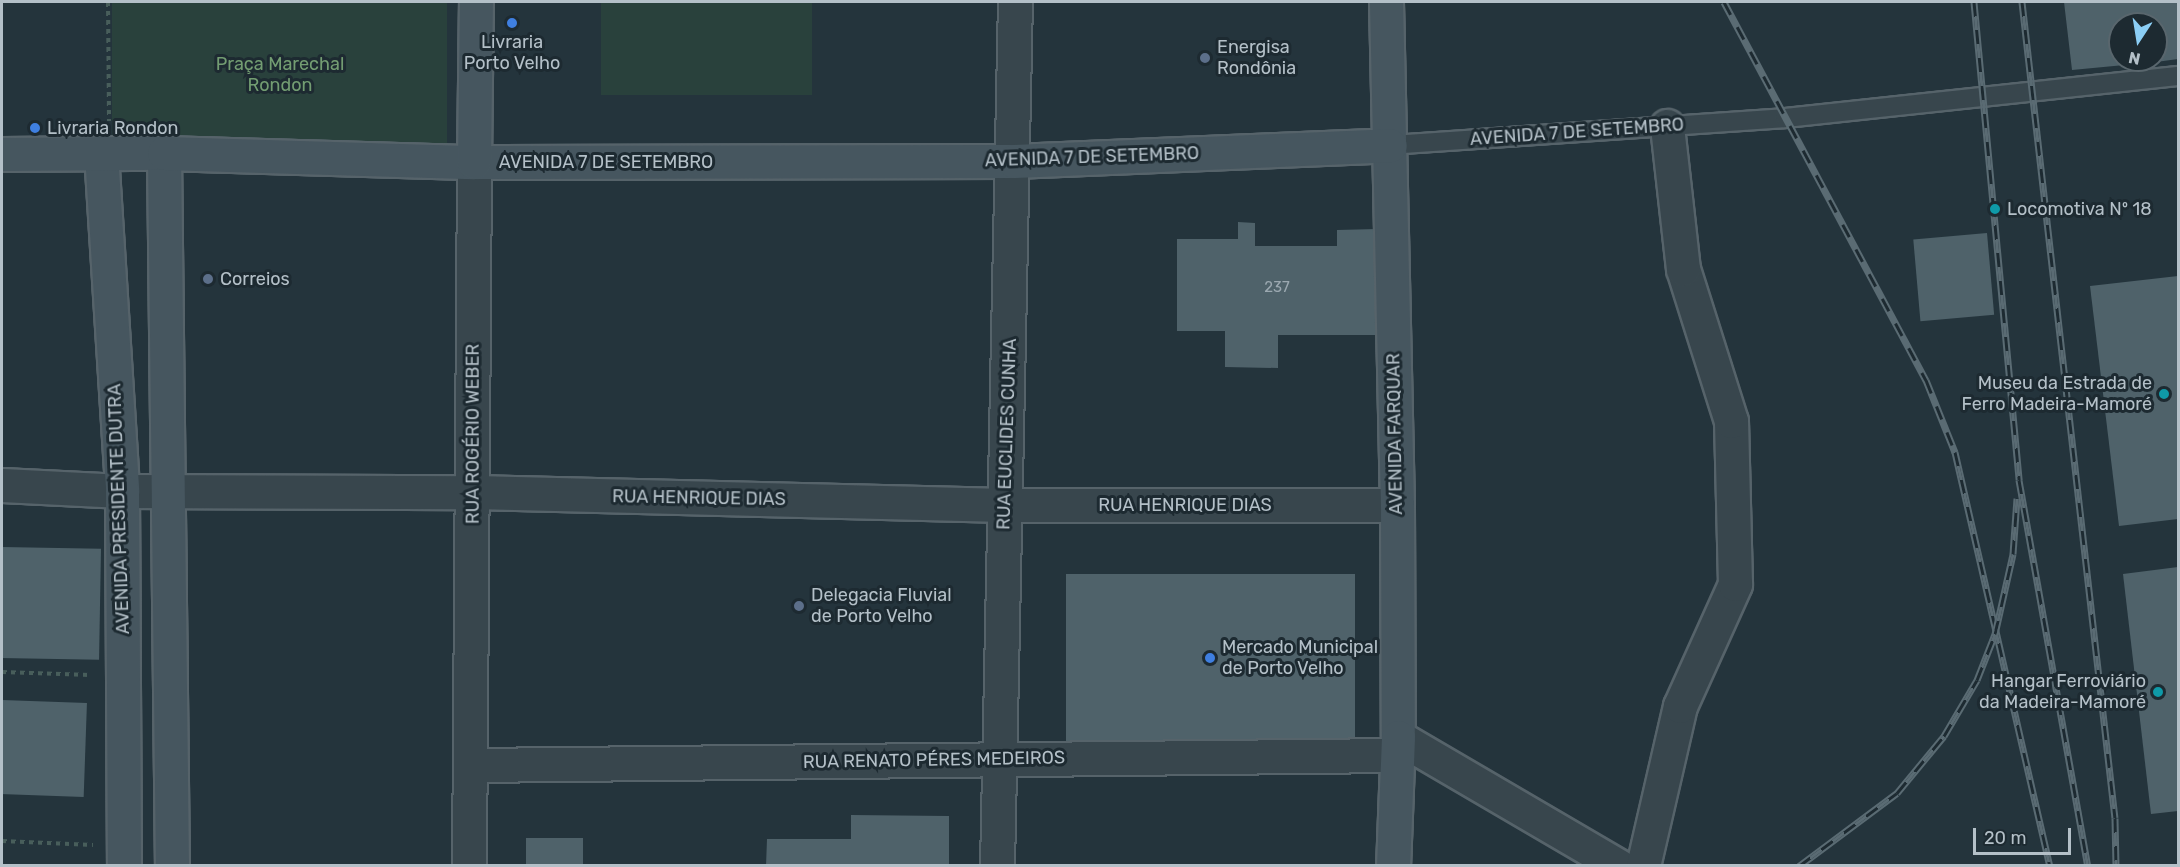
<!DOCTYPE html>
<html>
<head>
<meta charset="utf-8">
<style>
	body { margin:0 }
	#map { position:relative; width:2180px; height:867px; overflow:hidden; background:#24343c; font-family:Rubik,sans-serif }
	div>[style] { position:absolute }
	.green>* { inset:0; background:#29413c; transform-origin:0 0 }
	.building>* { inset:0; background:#4f626a; transform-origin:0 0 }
	.path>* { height:4px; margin-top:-2px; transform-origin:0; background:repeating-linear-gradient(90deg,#485e5b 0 4.5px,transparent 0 9px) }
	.roads { filter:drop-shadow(2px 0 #56636a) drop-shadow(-2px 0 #56636a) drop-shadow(0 2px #56636a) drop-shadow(0 -2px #56636a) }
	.lane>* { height:18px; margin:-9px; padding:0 9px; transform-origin:9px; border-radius:9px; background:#38464d }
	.street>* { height:33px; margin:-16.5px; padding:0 16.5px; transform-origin:16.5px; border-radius:16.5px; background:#38464d }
	.secondary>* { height:33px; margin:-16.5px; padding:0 16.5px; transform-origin:16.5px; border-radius:16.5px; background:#46565f }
	.rail>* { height:7px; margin-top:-3.5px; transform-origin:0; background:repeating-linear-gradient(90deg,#1d2a31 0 14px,#5a6b73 0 28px); box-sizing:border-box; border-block:2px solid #5a6b73 }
	.dots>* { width:16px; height:16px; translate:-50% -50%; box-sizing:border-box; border:3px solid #1d2a31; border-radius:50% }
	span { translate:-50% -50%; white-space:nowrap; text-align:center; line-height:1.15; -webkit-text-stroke:6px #1d2a31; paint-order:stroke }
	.number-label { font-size:15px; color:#9ba8b0 }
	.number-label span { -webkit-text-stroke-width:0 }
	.poi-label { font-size:18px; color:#b4c0c8 }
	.left { translate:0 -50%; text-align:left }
	.right { translate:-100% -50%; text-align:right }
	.park-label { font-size:18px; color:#739d72 }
	.street-label { font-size:18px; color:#b4c0c8 }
	.frame { position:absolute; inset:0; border:3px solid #b4c0c8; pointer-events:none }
	.north { position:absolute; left:2108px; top:12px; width:60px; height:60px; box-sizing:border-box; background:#1d2a31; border:2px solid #59666d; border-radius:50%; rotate:192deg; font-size:16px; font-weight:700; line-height:24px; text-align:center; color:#b4c0c8 }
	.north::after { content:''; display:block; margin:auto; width:21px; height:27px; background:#8bcef5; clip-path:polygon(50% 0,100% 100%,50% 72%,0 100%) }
	.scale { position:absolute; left:1973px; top:828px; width:98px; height:27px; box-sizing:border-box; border:3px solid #b4c0c8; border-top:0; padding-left:8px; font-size:18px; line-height:21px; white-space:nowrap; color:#b4c0c8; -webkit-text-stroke:4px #1d2a31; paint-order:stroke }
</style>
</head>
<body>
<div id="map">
	<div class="green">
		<i style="left:112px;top:2px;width:335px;height:147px"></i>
		<i style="left:601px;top:2px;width:211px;height:93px"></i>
	</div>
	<div class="building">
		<i style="clip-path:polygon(2064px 2px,2178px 2px,2178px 59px,2156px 62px,2156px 24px,2120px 24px,2120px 60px,2156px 62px,2072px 70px)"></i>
		<i style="clip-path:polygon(1238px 222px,1255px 223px,1255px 246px,1337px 246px,1337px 230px,1377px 229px,1378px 335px,1278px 335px,1278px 368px,1225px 367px,1225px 331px,1177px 331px,1177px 239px,1238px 239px)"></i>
		<i style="left:1987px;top:233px;width:82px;height:74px;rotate:85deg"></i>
		<i style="clip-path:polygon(2178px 276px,2178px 519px,2119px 526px,2090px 286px)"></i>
		<i style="left:2px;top:547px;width:99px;height:111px;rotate:1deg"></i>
		<i style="clip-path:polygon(2178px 567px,2178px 811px,2151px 814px,2123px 574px)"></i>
		<i style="left:1066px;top:574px;width:289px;height:167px"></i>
		<i style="left:2px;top:700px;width:85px;height:94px;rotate:2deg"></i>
		<i style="clip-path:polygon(851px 815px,949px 816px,949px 866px,766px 866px,767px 839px,851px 839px)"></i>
		<i style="left:526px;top:838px;width:57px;height:28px"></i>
	</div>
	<div class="path">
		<i style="left:108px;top:2px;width:119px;rotate:89.5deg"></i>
		<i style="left:2px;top:672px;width:88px;rotate:2deg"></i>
		<i style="left:2px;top:841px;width:91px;rotate:2.5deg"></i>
	</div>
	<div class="roads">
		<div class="lane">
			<i style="left:1390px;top:145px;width:396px;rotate:-3.9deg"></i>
			<i style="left:1785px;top:118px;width:395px;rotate:-6.1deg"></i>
		</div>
		<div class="street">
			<i style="left:2px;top:485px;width:120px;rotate:2.9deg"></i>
			<i style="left:122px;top:491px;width:350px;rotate:0.2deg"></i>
			<i style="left:472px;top:492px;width:533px;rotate:1.4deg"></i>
			<i style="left:1005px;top:505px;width:392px"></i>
			<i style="left:1398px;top:737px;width:256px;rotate:30.3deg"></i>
			<i style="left:472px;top:765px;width:925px;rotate:-0.62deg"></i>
			<i style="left:469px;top:866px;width:704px;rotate:-89.59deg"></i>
			<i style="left:997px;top:866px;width:864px;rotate:-88.81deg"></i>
			<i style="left:1643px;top:866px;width:164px;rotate:-77deg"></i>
			<i style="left:1680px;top:706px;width:134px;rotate:-65.7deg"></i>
			<i style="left:1735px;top:584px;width:163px;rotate:-91.4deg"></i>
			<i style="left:1731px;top:421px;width:159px;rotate:-107.5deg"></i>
			<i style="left:1683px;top:269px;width:144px;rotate:-96.4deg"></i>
		</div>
		<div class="secondary">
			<i style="left:1386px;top:2px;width:503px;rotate:88.75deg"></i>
			<i style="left:1397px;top:505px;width:232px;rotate:89.8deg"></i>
			<i style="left:1398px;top:737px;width:129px;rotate:92.2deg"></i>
			<i style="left:101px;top:153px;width:339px;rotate:86.4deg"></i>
			<i style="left:122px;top:491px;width:375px;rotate:89.7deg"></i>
			<i style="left:164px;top:153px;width:713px;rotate:89.36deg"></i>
			<i style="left:2px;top:154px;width:162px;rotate:-0.4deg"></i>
			<i style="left:164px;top:153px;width:310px;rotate:1.7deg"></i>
			<i style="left:474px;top:162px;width:540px;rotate:-0.11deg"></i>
			<i style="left:1014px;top:161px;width:376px;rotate:-2.4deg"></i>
			<i style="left:474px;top:162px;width:160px;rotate:-89.3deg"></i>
		</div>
	</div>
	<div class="rail">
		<i style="left:1724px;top:2px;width:429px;rotate:61.9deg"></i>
		<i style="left:1926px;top:380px;width:78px;rotate:68.1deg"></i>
		<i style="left:1955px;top:452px;width:425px;rotate:77.1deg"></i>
		<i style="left:1974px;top:2px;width:480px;rotate:84.6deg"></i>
		<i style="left:2019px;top:480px;width:392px;rotate:79.9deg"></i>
		<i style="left:2022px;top:2px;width:821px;rotate:83.5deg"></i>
		<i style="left:2115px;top:818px;width:48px;rotate:88.8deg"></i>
		<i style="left:1799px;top:866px;width:122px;rotate:-36.7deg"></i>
		<i style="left:1897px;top:793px;width:74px;rotate:-50.5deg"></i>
		<i style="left:1944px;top:736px;width:65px;rotate:-59.5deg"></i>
		<i style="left:1977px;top:680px;width:49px;rotate:-68.6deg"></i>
		<i style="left:1995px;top:634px;width:82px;rotate:-77.3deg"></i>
		<i style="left:2013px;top:554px;width:56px;rotate:-85.9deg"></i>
	</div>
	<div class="dots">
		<i style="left:512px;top:23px;background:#3f7fe0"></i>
		<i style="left:1205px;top:58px;background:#5c6f8a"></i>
		<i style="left:35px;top:128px;background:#3f7fe0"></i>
		<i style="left:1995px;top:209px;background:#0f9aa8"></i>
		<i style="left:208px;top:279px;background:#5c6f8a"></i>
		<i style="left:2164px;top:394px;background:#0f9aa8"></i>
		<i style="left:799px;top:606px;background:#5c6f8a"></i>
		<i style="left:1210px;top:658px;background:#3f7fe0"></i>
		<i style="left:2158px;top:692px;background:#0f9aa8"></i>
	</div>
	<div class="number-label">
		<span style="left:1277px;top:288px">237</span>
	</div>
	<div class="poi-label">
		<span style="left:512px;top:53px">Livraria<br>Porto Velho</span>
		<span class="left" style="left:1217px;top:58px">Energisa<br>Rondônia</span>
		<span class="left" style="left:47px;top:128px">Livraria Rondon</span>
		<span class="left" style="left:2007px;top:209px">Locomotiva Nº 18</span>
		<span class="left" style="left:220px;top:279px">Correios</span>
		<span class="right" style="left:2152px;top:394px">Museu da Estrada de<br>Ferro Madeira-Mamoré</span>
		<span class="left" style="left:811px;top:606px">Delegacia Fluvial<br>de Porto Velho</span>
		<span class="left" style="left:1222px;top:658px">Mercado Municipal<br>de Porto Velho</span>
		<span class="right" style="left:2146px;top:692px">Hangar Ferroviário<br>da Madeira-Mamoré</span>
	</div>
	<div class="park-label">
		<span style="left:280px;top:75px">Praça Marechal<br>Rondon</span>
	</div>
	<div class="street-label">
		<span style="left:1577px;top:132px;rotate:-4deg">AVENIDA 7 DE SETEMBRO</span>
		<span style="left:1092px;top:157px;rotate:-2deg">AVENIDA 7 DE SETEMBRO</span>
		<span style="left:606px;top:162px">AVENIDA 7 DE SETEMBRO</span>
		<span style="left:473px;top:434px;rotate:-90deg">RUA ROGÉRIO WEBER</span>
		<span style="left:1007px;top:434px;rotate:-88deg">RUA EUCLIDES CUNHA</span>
		<span style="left:1395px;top:434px;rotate:-91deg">AVENIDA FARQUAR</span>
		<span style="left:699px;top:498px;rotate:1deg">RUA HENRIQUE DIAS</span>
		<span style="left:1185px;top:505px">RUA HENRIQUE DIAS</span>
		<span style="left:119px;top:509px;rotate:-92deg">AVENIDA PRESIDENTE DUTRA</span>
		<span style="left:934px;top:760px;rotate:-1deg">RUA RENATO PÉRES MEDEIROS</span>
	</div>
	<div class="frame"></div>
	<div class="north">N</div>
	<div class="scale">20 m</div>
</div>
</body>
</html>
